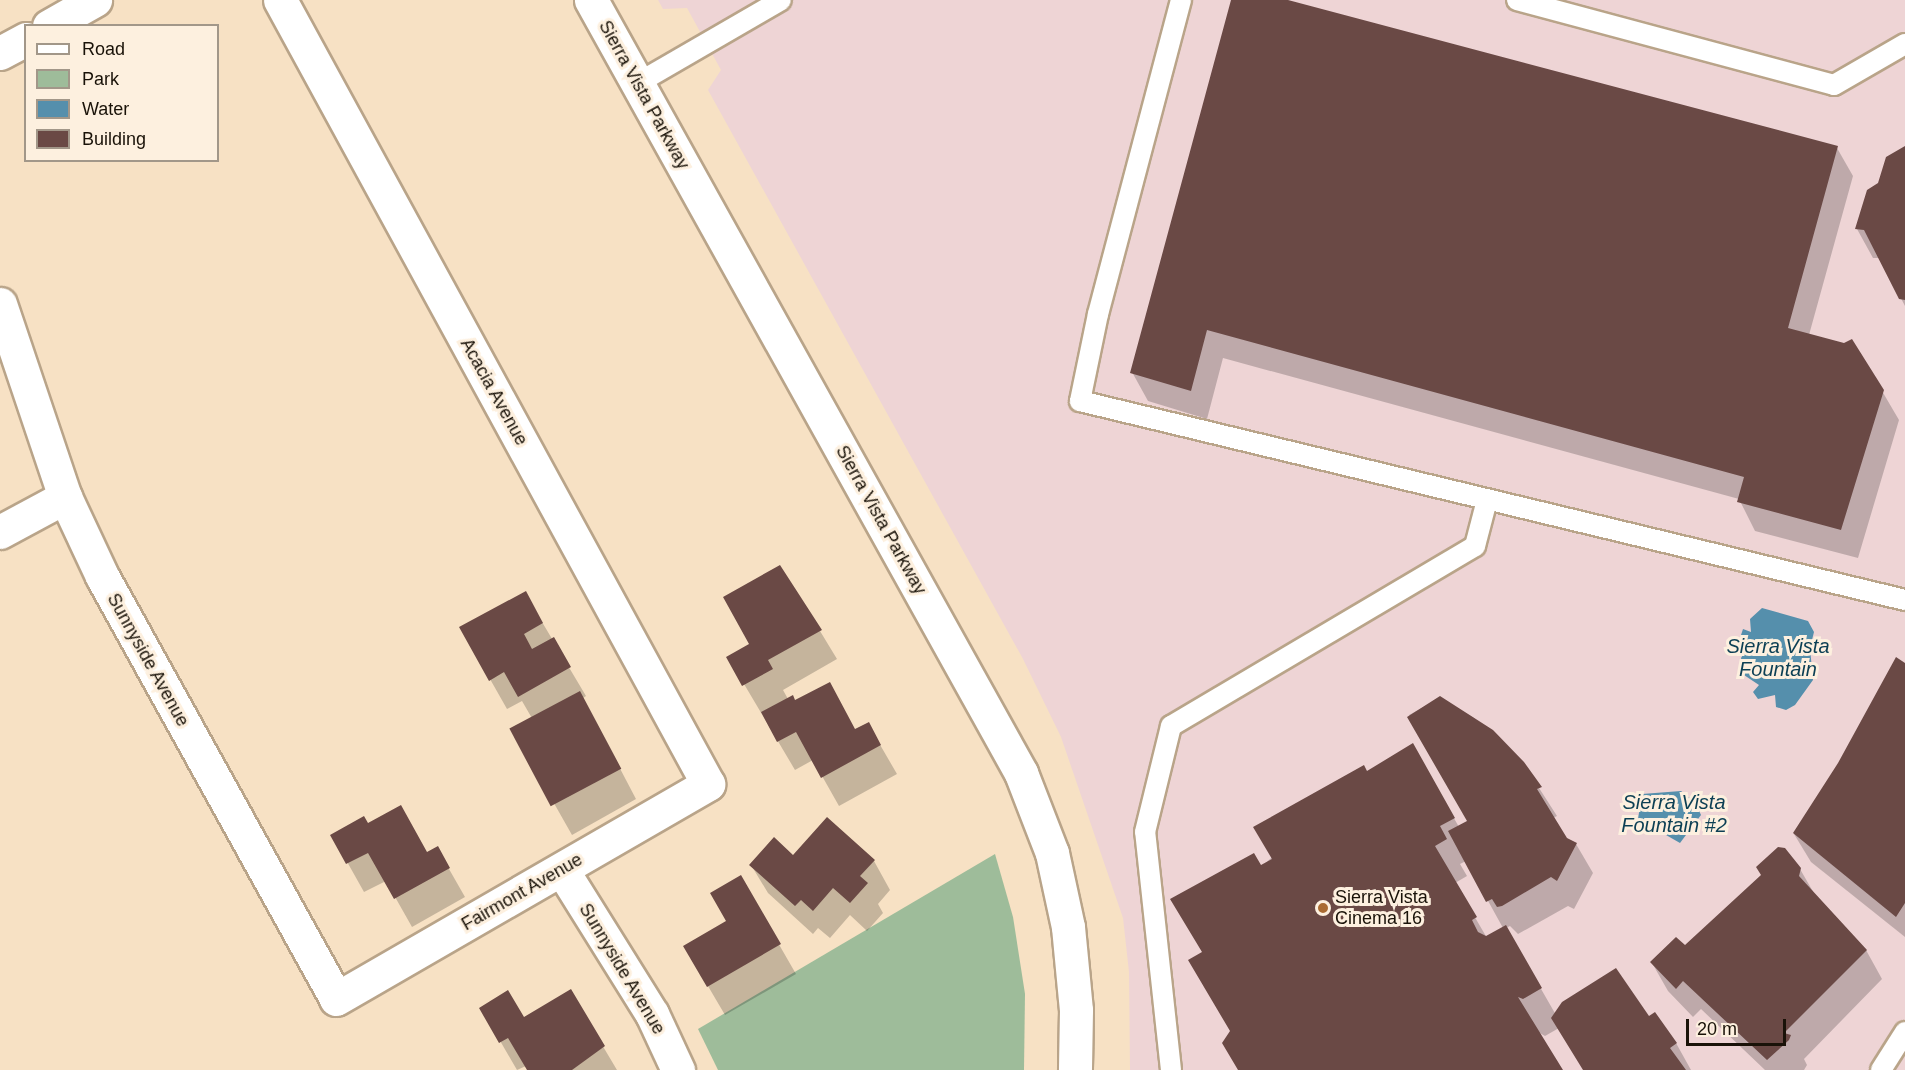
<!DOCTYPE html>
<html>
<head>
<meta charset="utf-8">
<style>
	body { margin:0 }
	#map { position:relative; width:1905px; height:1070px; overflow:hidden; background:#f7e1c4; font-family:Arial,sans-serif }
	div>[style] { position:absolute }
	.commercial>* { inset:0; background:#eed4d5 }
	.green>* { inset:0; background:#9ebc9a }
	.water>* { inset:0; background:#558fac }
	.shadow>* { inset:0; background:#0003 }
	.building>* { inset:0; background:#6a4945; transform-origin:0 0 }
	.roads { filter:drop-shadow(2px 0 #b9a489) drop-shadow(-2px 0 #b9a489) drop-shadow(0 2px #b9a489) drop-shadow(0 -2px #b9a489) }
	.lane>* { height:20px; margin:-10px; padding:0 10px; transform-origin:10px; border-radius:10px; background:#fff }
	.street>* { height:33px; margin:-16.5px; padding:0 16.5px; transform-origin:16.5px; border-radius:16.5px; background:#fff }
	.secondary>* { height:33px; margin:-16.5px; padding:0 16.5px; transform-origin:16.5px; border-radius:16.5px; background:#fff }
	.dots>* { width:16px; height:16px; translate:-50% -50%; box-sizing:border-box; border:3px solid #fdf0df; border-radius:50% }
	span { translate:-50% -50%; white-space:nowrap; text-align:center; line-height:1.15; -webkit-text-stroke:6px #fdf0df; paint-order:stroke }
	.street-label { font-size:18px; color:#191208 }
	.poi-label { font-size:18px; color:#191208 }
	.left { translate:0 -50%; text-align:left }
	.water-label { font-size:20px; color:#0c3f54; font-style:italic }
	.legend { position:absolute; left:24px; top:24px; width:195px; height:138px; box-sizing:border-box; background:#fdf0df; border:2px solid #a29789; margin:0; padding:8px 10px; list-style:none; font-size:18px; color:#191208 }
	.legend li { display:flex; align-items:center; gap:12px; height:30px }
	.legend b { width:30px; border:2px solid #a29789 }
	.scale { position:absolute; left:1686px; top:1019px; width:100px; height:27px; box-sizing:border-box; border:3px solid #191208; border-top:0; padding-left:8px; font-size:18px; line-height:21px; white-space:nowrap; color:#191208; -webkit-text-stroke:4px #fdf0df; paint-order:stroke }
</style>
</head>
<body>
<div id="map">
	<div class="commercial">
		<i style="clip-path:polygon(658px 0,1905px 0,1905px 1070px,1130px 1070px,1129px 972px,1123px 918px,1061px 737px,1023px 659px,708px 90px,721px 70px,687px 8px,663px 9px)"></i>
	</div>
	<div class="green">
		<i style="clip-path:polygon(995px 854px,1013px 917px,1025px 994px,1024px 1070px,718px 1070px,698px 1029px)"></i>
	</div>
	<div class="water">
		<i style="clip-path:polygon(1762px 608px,1808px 621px,1814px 632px,1810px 648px,1813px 680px,1795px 705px,1786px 710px,1776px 707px,1775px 695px,1758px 699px,1753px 692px,1759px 685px,1744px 675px,1741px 658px,1747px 648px,1740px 638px,1743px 629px,1751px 632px,1750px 619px)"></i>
		<i style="clip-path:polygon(1681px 791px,1695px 802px,1701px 815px,1680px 843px,1638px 819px,1642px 794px)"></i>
	</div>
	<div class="shadow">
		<i style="clip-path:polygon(1232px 0,1282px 0,1837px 148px,1853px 176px,1809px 335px,1882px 391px,1899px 420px,1858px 558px,1755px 531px,1739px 499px,1223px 358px,1207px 419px,1148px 401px,1132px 372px)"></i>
		<i style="clip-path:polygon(1905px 148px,1905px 306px,1880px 258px,1873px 258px,1857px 229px,1880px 184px)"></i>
		<i style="clip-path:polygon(542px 622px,586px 696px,583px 698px,636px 799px,572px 835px,513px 731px,533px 720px,522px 701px,507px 709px,461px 628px)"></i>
		<i style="clip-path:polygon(820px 631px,837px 659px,783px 690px,788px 699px,856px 730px,868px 724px,897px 774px,839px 806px,813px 760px,795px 770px,728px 657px)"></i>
		<i style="clip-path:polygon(1905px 665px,1905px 937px,1811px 862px,1794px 834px)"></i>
		<i style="clip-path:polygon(evenodd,1440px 698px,1474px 718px,1523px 763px,1557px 816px,1553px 818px,1566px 839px,1576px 844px,1593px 873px,1574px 909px,1568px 906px,1518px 934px,1510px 926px,1506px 928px,1556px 1015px,1649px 1018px,1676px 1043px,1691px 1070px,1584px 1070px,1559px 1028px,1545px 1036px,1538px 1032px,1560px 1070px,1240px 1070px,1231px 1032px,1203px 952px,1261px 867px,1367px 773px,1412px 745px,1459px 827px,1469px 822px,1409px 715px,1440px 698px,1466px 861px,1503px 928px,1487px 938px,1455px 883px,1467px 876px,1460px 864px,1466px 861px)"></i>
		<i style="clip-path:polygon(367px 825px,427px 854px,437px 848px,465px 897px,412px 927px,386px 881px,364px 892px,332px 835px)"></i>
		<i style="clip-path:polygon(793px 857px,874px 861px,890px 890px,878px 904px,883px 913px,867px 931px,850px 915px,830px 938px,818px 928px,813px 934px,768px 893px,751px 865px)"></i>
		<i style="clip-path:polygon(1800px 869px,1815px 895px,1866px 950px,1882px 979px,1804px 1059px,1807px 1065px,1804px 1070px,1765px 1070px,1701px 1009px,1693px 1017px,1668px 991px,1652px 963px,1685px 947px,1763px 876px)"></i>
		<i style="clip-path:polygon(740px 877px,796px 974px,725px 1015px,685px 947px,728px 922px)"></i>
		<i style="clip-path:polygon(570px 991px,617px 1070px,528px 1070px,526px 1066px,517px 1070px,481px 1008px,523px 1019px)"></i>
	</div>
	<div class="building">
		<i style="clip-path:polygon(1231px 0,1288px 0,1838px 146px,1788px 328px,1844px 343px,1852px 339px,1884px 390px,1841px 530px,1737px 502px,1744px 477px,1207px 330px,1191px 391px,1130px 373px)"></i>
		<i style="clip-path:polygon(1905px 146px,1905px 300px,1899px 299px,1864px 230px,1855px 229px,1867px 190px,1878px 183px,1886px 157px)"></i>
		<i style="clip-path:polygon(780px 565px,822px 630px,768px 660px,773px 669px,742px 686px,726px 657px,749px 644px,723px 597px)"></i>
		<i style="clip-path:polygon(526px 591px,543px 623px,524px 634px,532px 649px,554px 637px,571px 667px,518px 697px,504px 672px,489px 681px,459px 627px)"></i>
		<i style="clip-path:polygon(1896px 657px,1905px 663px,1905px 903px,1896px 917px,1793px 833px,1838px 763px)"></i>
		<i style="clip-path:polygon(830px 682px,855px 729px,869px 722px,881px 745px,821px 778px,796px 732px,777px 742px,761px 712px,793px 695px,795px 700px)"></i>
		<i style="left:580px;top:691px;width:88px;height:80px;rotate:62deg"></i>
		<i style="clip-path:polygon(1440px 696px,1493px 730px,1524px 762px,1542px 787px,1537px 789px,1567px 838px,1577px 843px,1557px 881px,1551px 877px,1502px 906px,1497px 907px,1492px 899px,1486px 902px,1448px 831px,1467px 821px,1407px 717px)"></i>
		<i style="clip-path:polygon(1413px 743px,1455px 818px,1440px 826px,1447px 839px,1435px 846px,1477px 917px,1472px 920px,1478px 932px,1486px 936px,1506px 925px,1542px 988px,1523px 999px,1518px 997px,1563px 1070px,1238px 1070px,1222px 1043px,1230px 1031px,1188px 960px,1202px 952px,1170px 899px,1254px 853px,1261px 865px,1272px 859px,1253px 827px,1364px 765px,1367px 771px)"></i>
		<i style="clip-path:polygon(401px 805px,427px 852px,438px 846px,450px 868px,394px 899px,368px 853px,346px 864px,330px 835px,364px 816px,368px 823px)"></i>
		<i style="clip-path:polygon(827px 817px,875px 860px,860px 876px,868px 883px,850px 903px,833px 888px,813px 911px,801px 900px,795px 906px,749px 865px,774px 837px,793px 855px)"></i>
		<i style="clip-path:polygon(1778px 847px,1785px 848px,1801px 868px,1799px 876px,1867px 950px,1784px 1033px,1791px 1035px,1789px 1040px,1767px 1060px,1683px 981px,1676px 989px,1650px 962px,1676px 937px,1685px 945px,1761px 875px,1756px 867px)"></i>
		<i style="clip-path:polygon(741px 875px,781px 944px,707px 987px,683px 946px,726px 921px,710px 893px)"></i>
		<i style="clip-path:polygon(1616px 968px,1649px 1016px,1655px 1012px,1677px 1043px,1670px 1048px,1686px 1070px,1583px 1070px,1551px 1018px,1562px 1002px)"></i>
		<i style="clip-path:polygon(571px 989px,605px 1046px,572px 1070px,527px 1070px,508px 1038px,499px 1043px,479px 1008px,508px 990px,524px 1017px)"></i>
	</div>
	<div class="roads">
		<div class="lane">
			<i style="left:1181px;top:0;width:325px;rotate:104.8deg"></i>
			<i style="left:1098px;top:314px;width:89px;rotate:101.7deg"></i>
			<i style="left:1080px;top:401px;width:849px;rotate:13.56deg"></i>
			<i style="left:1517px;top:0;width:328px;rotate:15deg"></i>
			<i style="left:1834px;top:85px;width:82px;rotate:-30deg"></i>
			<i style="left:638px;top:83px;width:165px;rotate:-30.1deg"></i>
			<i style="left:1171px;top:1070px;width:239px;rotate:-96.2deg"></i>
			<i style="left:1145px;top:832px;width:109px;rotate:-76.2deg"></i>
			<i style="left:1171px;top:726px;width:353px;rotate:-30.6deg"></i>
			<i style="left:1475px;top:546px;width:48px;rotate:-75.4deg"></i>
			<i style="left:1881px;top:1070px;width:45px;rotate:-57.7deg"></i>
		</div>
		<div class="street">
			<i style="left:49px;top:26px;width:53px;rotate:-29.5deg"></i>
			<i style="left:0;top:53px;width:30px;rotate:-28deg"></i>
			<i style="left:0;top:304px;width:204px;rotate:71.4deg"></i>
			<i style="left:65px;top:497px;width:87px;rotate:64.9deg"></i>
			<i style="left:102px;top:576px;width:483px;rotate:61deg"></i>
			<i style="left:336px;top:999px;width:430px;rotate:-30deg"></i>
			<i style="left:708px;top:784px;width:893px;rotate:-118.63deg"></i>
			<i style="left:0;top:532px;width:74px;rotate:-28.3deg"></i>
			<i style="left:562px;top:870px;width:170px;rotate:58deg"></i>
			<i style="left:652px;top:1014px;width:62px;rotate:65.1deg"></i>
		</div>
		<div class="secondary">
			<i style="left:591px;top:0;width:885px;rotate:60.91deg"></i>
			<i style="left:1021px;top:773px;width:86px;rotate:68.8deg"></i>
			<i style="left:1052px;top:853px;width:76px;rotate:77.8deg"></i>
			<i style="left:1068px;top:927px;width:83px;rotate:84.5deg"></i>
			<i style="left:1076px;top:1010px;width:60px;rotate:91deg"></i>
		</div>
	</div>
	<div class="dots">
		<i style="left:1323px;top:908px;background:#aa6b32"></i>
	</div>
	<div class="street-label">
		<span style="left:644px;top:95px;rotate:61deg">Sierra Vista Parkway</span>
		<span style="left:494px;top:392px;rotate:61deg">Acacia Avenue</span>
		<span style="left:881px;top:520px;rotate:61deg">Sierra Vista Parkway</span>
		<span style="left:148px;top:660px;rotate:61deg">Sunnyside Avenue</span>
		<span style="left:522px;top:892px;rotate:-30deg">Fairmont Avenue</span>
		<span style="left:622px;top:969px;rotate:59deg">Sunnyside Avenue</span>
	</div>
	<div class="poi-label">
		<span class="left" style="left:1335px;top:908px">Sierra Vista<br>Cinema 16</span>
	</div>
	<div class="water-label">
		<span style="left:1778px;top:658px">Sierra Vista<br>Fountain</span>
		<span style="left:1674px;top:814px">Sierra Vista<br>Fountain #2</span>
	</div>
	<ul class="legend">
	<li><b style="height:8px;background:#fff"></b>Road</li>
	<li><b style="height:16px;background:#9ebc9a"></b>Park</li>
	<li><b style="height:16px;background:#558fac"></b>Water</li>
	<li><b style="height:16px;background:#6a4945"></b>Building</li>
	</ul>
	<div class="scale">20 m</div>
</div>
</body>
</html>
